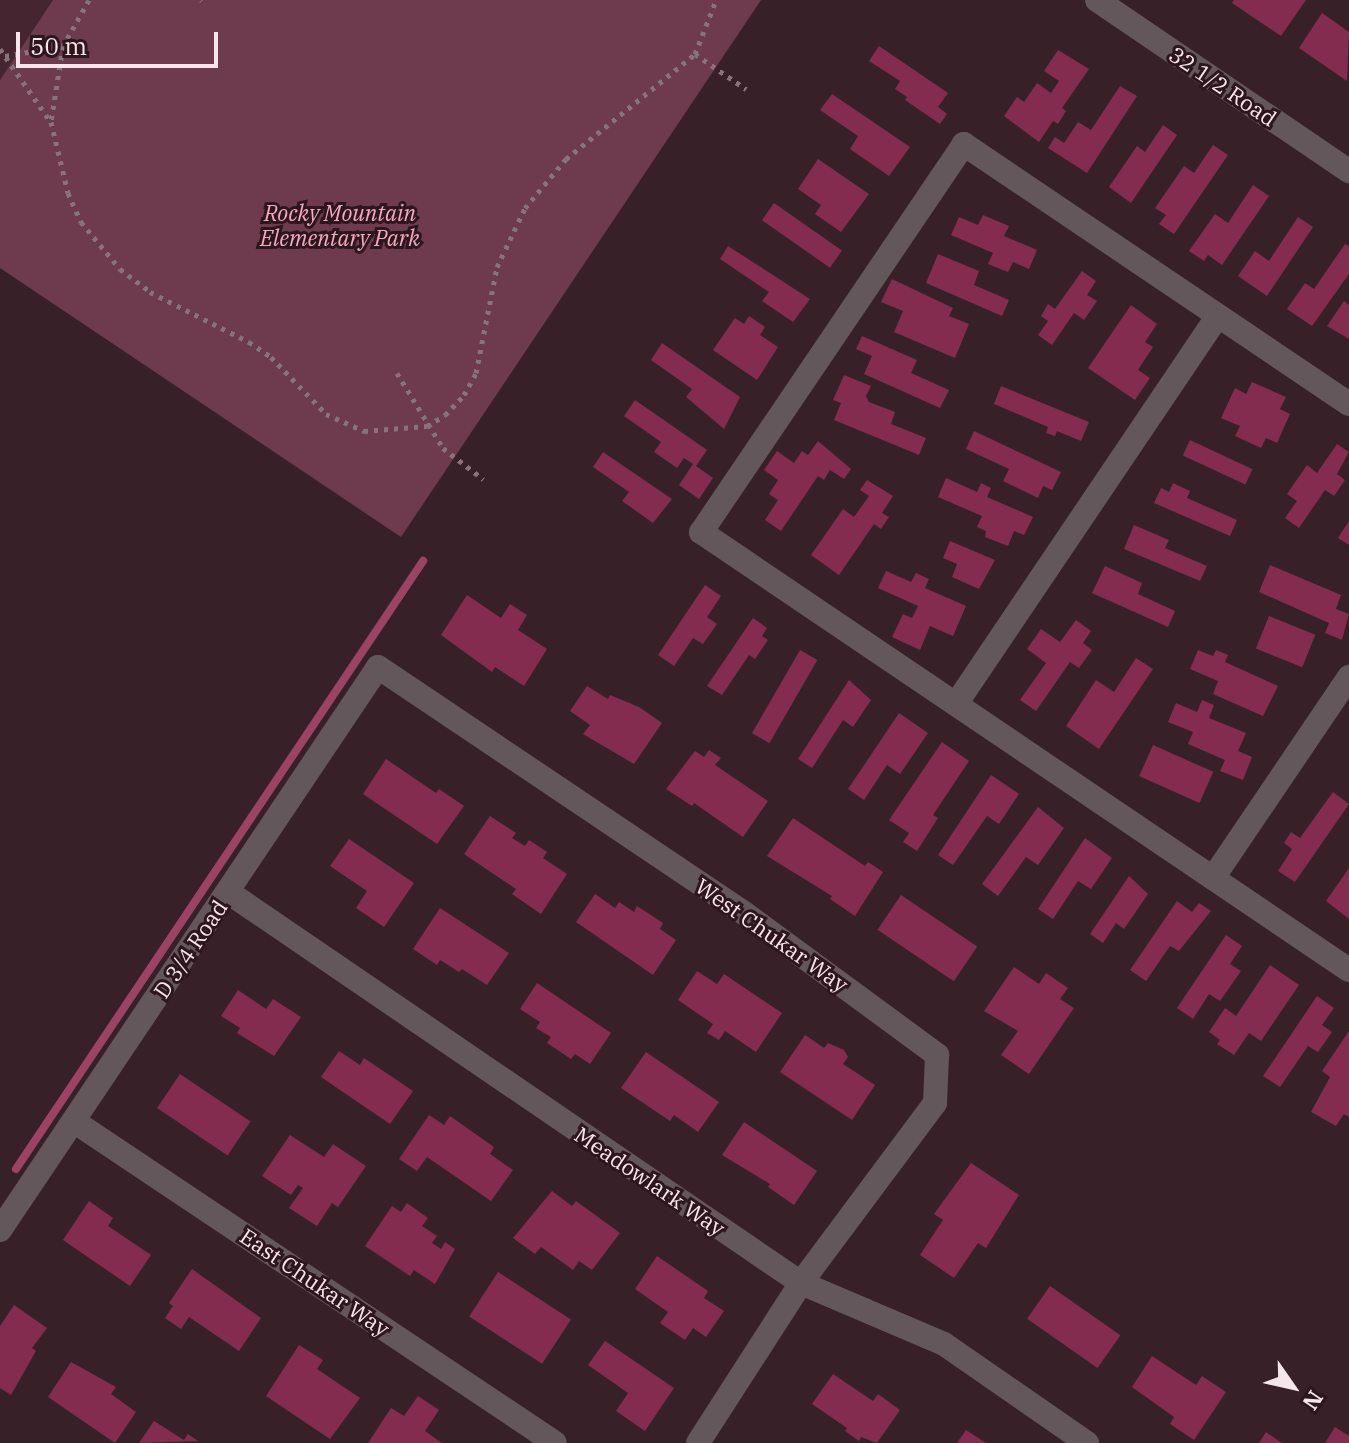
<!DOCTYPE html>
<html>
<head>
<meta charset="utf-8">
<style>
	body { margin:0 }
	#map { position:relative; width:1349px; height:1443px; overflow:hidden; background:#382028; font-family:"IBM Plex Serif",serif }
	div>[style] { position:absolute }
	.built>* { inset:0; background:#452530 }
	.green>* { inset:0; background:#6e3a4d }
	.stream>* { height:8px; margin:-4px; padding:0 4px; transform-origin:4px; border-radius:4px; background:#9c4365 }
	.building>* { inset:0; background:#832c4f; transform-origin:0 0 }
	.path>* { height:5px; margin-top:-2.5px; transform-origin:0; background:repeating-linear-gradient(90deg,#88737a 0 4px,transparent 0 10px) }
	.minor>* { height:24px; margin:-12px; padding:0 12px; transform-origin:12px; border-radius:12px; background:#64575b }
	span { translate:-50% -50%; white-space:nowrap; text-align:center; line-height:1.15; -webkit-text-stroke:6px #2d161e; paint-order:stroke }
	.street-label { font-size:22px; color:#f6e5ea }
	.park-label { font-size:22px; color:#f4a9c1; font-style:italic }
	.north { position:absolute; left:1253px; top:1347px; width:80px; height:80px; -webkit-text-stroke:6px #2d161e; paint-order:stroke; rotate:124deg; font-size:22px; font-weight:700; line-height:32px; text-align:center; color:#f6e5ea }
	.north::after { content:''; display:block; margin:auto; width:28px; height:36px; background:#f6e5ea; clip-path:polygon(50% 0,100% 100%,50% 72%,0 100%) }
	.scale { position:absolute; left:16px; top:32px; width:202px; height:36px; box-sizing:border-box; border:4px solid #f6e5ea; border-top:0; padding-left:10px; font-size:24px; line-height:28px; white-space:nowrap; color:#f6e5ea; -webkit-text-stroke:6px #2d161e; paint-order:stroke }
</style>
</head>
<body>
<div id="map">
	<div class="built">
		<i style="clip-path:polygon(0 0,53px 0,0 80px)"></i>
	</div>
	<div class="green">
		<i style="clip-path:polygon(53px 0,761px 0,401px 537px,0 268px,0 80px)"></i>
	</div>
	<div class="stream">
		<i style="left:16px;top:1169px;width:732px;rotate:-56.2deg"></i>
	</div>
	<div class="building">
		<i style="clip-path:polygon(1234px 0,1306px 0,1281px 36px,1232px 3px)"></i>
		<i style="clip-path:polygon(1322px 13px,1349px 32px,1347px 81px,1299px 48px)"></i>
		<i style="clip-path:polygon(879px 46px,948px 93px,938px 107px,947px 114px,940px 124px,905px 100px,907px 97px,895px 89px,900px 81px,869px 61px)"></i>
		<i style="clip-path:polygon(1058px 50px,1089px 69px,1062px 108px,1066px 111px,1058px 124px,1053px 121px,1039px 142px,1004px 116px,1017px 97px,1024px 102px,1037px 83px,1051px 93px,1059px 81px,1044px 71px)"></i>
		<i style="clip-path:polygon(1120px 86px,1137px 96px,1087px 173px,1048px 148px,1055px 137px,1064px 143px,1078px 122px,1091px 130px)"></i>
		<i style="clip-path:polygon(832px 94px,910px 147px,889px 176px,850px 149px,858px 136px,820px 110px)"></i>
		<i style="clip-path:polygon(1163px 125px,1177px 135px,1131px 203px,1109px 187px,1137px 146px,1145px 152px)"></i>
		<i style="clip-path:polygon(1213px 145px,1228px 155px,1174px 234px,1159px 224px,1166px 215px,1155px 208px,1184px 166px,1194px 173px)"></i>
		<i style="clip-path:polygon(818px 159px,869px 194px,841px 232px,815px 214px,821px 205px,798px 189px)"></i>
		<i style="clip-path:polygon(1253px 185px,1269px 196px,1222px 265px,1208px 255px,1204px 261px,1189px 251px,1215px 214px,1228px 223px)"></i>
		<i style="left:774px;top:203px;width:83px;height:21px;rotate:35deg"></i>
		<i style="clip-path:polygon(983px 215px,1009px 226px,1004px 236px,1037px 250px,1029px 269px,1013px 262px,1008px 272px,988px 264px,993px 253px,951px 235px,959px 217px,978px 225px)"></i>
		<i style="clip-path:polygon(1298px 217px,1313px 227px,1267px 296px,1238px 276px,1255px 251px,1269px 261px)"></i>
		<i style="clip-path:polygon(1345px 244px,1349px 246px,1349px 274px,1312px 326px,1287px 309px,1305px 283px,1314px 289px)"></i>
		<i style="clip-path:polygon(728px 246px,810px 299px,793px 322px,762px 301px,769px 292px,720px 259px)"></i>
		<i style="clip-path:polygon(938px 254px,979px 271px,974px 285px,1009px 300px,1002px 316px,926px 283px)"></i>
		<i style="clip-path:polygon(1082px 271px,1096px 281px,1087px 295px,1097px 301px,1084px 320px,1074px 313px,1052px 345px,1038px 335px,1048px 321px,1041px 316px,1048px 304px,1055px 309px)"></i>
		<i style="clip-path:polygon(892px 279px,953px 308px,949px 316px,969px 324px,955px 358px,894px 332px,903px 311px,881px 302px)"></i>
		<i style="clip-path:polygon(1344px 301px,1349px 305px,1349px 339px,1327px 326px)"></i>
		<i style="clip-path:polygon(1131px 305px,1157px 324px,1145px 342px,1153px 347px,1138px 370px,1150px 378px,1135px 400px,1088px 368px)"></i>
		<i style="clip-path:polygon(749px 316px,765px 327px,760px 335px,778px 347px,757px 380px,713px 350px,735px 318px,744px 324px)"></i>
		<i style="clip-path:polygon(862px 336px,917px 360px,911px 373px,949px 390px,940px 408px,864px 374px,872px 356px,856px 349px)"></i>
		<i style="clip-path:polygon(662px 343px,740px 397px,724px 429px,686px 397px,692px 389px,651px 360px)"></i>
		<i style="clip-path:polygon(844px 375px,871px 386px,866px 396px,869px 402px,895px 412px,891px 424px,926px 438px,919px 455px,834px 420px,841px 403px,833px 400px)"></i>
		<i style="clip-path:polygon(1252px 382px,1286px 397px,1280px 409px,1290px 414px,1277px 443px,1266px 438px,1261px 448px,1235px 436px,1240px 426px,1221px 418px,1235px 388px,1246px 394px)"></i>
		<i style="clip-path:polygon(1001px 386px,1089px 422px,1081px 441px,1057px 431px,1055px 436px,1046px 433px,1048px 427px,994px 404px)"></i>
		<i style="clip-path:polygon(635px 400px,707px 450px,696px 466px,713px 478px,699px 499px,679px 485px,693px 464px,684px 458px,677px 468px,654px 452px,661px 442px,624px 416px)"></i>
		<i style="clip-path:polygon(974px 431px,1061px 472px,1052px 490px,1043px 486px,1038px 498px,1003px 481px,1009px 469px,966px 449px)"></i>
		<i style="left:1190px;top:440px;width:69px;height:17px;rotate:25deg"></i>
		<i style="clip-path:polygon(818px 441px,851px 469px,844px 479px,830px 470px,824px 480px,818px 476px,781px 531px,765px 520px,778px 500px,769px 494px,778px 480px,764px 470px,777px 451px,794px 463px,802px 451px,808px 455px)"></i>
		<i style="clip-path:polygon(1337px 444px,1349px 452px,1337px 474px,1345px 480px,1334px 496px,1325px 490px,1299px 528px,1285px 518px,1297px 501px,1287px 494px,1307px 465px,1317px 473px)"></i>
		<i style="clip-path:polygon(603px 452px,672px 499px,653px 523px,622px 501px,629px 492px,593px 467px)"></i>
		<i style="clip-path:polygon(946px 478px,977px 492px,981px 483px,991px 488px,987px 497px,1033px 517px,1024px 535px,1014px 531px,1008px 546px,985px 537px,986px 531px,977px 527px,982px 516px,938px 497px)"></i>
		<i style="clip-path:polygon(867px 480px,893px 496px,882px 513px,889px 517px,881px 529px,874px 524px,839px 575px,811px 555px,843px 509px,854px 517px,869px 496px,860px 490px)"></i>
		<i style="clip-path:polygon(1173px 483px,1190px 491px,1187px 498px,1237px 520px,1230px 536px,1154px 503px,1161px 488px,1169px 492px)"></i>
		<i style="clip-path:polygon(1349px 521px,1349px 545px,1338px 538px)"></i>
		<i style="clip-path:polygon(1134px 525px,1169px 540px,1165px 548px,1207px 566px,1200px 581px,1124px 549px)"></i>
		<i style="clip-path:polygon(950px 541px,995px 560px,979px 589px,952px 577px,957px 564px,943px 558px)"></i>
		<i style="clip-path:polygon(1270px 565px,1341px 595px,1336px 609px,1349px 614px,1342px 640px,1325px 633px,1329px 623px,1259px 592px)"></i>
		<i style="clip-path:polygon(1105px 566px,1142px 583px,1138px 594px,1175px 611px,1168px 627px,1092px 593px)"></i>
		<i style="clip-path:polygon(886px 571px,911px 582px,916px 573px,929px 579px,925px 588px,966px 606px,953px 636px,930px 626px,920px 650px,892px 637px,903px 614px,912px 618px,918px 606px,878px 588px)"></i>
		<i style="clip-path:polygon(705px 585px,721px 596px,707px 617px,717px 624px,703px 644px,693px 638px,674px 666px,658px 655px)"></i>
		<i style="clip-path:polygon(467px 595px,501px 618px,510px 604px,527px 615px,518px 630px,547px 649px,524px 686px,495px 667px,492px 672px,441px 635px)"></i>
		<i style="left:1269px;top:616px;width:50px;height:35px;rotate:22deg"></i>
		<i style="clip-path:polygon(753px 618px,767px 628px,762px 636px,768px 640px,755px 659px,749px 655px,722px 695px,707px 686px)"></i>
		<i style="clip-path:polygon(1076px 620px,1091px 631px,1083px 643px,1092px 650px,1079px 668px,1070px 662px,1036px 711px,1020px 700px,1046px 663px,1027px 649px,1041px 629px,1060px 642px)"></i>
		<i style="left:800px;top:650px;width:20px;height:96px;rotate:30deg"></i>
		<i style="clip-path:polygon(1198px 650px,1213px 656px,1216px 650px,1228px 655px,1225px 662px,1278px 686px,1263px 716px,1213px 694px,1218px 681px,1190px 669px)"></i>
		<i style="clip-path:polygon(1136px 658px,1153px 669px,1099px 749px,1066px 726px,1096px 680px,1114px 692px)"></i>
		<i style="clip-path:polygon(849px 680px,871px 700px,853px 727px,843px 720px,812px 768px,798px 759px)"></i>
		<i style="clip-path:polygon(587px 686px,608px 699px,610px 695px,639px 707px,662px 723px,634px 764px,583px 734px,590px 725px,570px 711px)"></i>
		<i style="clip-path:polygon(1202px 700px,1214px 705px,1209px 718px,1246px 733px,1238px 751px,1252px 757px,1243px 780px,1220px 771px,1225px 760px,1188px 744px,1193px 732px,1168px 722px,1176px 703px,1197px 712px)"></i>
		<i style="clip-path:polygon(899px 713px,928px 733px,900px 774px,887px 765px,864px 800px,848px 789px)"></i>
		<i style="clip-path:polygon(942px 742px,969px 761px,933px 815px,938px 818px,917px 851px,903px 842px,909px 833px,889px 820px)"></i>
		<i style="left:1153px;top:745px;width:66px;height:34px;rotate:24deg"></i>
		<i style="clip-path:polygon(709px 750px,721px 758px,715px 765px,768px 801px,743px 837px,694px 803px,692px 806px,666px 789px,695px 751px,704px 757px)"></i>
		<i style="clip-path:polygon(386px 759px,436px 793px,439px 789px,464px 806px,437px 844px,363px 794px)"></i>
		<i style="clip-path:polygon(991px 775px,1019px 794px,999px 824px,987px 816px,953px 865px,938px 855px)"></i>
		<i style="clip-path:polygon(1333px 792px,1349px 804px,1295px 882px,1278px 871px,1292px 849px,1284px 843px,1291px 832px,1300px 838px)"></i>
		<i style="clip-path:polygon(1038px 807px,1064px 828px,1038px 865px,1026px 857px,998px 896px,982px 884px)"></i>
		<i style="clip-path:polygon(490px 816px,516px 833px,512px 838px,525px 846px,529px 840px,547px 852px,543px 858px,567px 874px,541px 914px,512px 894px,516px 889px,464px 854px)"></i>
		<i style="clip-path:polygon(793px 818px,865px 866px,868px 862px,883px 872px,855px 916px,830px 899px,832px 896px,767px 856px)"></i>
		<i style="clip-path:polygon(1085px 838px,1112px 858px,1091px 889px,1078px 881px,1053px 919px,1038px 909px)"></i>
		<i style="clip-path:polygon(349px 839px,414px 883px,384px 927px,356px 908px,367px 891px,330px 866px)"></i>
		<i style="clip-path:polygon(1349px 868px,1349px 919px,1326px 901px)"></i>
		<i style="clip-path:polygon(1129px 876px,1148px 894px,1124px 929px,1116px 923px,1103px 943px,1090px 934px)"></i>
		<i style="clip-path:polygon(595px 894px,615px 908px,619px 902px,634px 912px,637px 906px,663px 923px,660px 929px,676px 940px,653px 975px,576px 922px)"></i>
		<i style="left:901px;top:895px;width:92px;height:42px;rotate:34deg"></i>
		<i style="clip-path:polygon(1177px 901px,1192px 912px,1199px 903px,1211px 911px,1179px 951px,1170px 946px,1146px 981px,1130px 970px)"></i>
		<i style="clip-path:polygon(440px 908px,509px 953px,487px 985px,462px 969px,459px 972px,440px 960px,437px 965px,413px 949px)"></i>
		<i style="clip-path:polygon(1226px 935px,1242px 946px,1230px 964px,1241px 971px,1220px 1001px,1209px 994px,1193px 1019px,1177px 1008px)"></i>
		<i style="clip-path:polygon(1270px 965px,1299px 985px,1261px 1041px,1249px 1033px,1234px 1055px,1217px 1044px,1220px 1040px,1209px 1032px,1225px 1008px,1236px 1016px)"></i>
		<i style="clip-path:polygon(1014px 967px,1039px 984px,1046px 973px,1068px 988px,1060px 999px,1074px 1008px,1029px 1074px,1001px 1055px,1018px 1031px,984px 1011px)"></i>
		<i style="clip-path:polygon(697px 971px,717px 984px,724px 974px,782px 1013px,756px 1052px,725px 1031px,719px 1040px,707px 1033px,713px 1024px,678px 1000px)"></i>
		<i style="clip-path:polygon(537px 983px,611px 1033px,590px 1064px,575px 1054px,571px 1059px,547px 1043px,551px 1037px,536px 1028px,540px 1022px,520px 1009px)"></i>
		<i style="clip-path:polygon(238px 990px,266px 1009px,273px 999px,301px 1017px,274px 1056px,237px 1033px,240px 1028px,221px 1016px)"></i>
		<i style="clip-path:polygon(1317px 996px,1334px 1008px,1322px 1025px,1332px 1032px,1318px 1052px,1308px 1046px,1280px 1087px,1263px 1076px)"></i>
		<i style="clip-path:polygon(1349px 1031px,1349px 1117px,1344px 1114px,1336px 1126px,1311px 1112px,1330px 1077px,1322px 1071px)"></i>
		<i style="clip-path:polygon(805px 1035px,824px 1048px,828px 1043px,844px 1050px,848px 1057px,843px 1064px,875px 1085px,852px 1120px,780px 1072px)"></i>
		<i style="clip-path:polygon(339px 1051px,360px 1065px,364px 1058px,413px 1091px,390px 1124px,321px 1077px)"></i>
		<i style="clip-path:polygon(646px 1052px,719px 1102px,698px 1132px,674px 1115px,670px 1121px,621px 1088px)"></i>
		<i style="left:180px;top:1074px;width:85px;height:41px;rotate:34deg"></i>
		<i style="clip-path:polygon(429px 1115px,444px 1125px,450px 1116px,494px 1147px,490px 1154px,513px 1170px,491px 1201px,427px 1157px,417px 1171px,399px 1159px)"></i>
		<i style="clip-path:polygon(744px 1122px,817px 1171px,794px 1205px,768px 1187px,770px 1184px,722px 1155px)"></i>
		<i style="clip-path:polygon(290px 1135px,324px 1157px,333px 1144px,366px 1166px,338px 1207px,332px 1203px,317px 1226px,289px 1208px,303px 1188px,298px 1185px,291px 1195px,262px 1176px)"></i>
		<i style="clip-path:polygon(971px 1163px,1019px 1195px,986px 1248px,978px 1243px,954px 1278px,920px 1255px,943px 1220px,934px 1214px)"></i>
		<i style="clip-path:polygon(552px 1191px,572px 1206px,576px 1201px,620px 1233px,592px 1270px,579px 1261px,573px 1270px,541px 1247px,535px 1254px,513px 1238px)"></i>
		<i style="clip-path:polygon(89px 1201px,113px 1218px,108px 1226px,151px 1255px,130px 1286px,63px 1240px)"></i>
		<i style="clip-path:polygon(407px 1203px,428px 1218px,422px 1226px,437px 1236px,432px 1243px,441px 1249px,445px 1242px,455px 1249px,435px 1284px,414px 1270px,410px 1276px,365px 1246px,392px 1206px,401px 1212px)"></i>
		<i style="clip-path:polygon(657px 1256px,708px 1291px,704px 1298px,724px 1311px,706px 1337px,693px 1328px,685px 1340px,660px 1323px,668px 1312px,635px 1289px)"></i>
		<i style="clip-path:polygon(192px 1269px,261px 1318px,239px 1351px,189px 1317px,181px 1329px,165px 1318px,173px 1306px,169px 1303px)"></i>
		<i style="left:498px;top:1272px;width:87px;height:53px;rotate:33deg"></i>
		<i style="left:1050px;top:1286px;width:86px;height:40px;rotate:35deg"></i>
		<i style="clip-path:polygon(14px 1305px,47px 1328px,32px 1348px,36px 1351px,11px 1395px,0 1388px,0 1326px)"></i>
		<i style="clip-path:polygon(605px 1341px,674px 1388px,645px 1431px,616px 1411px,628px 1393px,588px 1365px)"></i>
		<i style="clip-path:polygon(299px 1345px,323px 1360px,317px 1369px,360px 1398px,330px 1439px,266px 1396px)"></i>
		<i style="clip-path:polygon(1152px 1356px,1196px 1385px,1202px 1376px,1226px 1392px,1194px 1440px,1170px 1424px,1174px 1417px,1132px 1387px)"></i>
		<i style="clip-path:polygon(71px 1362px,116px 1387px,111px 1394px,136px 1412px,115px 1443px,48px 1397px)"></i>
		<i style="clip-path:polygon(833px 1374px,873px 1401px,878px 1394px,900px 1410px,877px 1443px,861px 1437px,859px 1441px,845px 1431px,847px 1428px,812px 1404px)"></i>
		<i style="clip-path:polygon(418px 1396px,439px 1410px,425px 1431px,442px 1443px,368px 1443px,391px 1408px,404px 1416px)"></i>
		<i style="clip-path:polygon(154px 1421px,184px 1440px,188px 1434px,198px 1441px,139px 1443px)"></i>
		<i style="clip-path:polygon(1335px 1427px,1349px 1436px,1349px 1443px,1325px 1443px)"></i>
		<i style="clip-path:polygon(966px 1430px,986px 1443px,957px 1443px)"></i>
		<i style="clip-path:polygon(1266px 1432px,1282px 1443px,1259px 1443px)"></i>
	</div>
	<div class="path">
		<i style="left:89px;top:0;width:53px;rotate:119.5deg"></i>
		<i style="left:63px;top:46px;width:77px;rotate:99deg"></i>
		<i style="left:51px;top:122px;width:73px;rotate:76.5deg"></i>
		<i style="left:68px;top:193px;width:32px;rotate:66deg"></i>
		<i style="left:81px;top:222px;width:61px;rotate:50.3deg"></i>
		<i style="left:120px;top:269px;width:38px;rotate:37deg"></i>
		<i style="left:150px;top:292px;width:111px;rotate:26.8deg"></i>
		<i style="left:249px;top:342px;width:27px;rotate:34deg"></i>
		<i style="left:271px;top:357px;width:79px;rotate:46deg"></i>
		<i style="left:326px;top:414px;width:42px;rotate:24.1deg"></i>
		<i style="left:364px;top:431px;width:63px;rotate:-4.5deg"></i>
		<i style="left:427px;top:426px;width:21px;rotate:-31deg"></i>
		<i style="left:445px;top:415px;width:28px;rotate:-46deg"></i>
		<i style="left:464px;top:395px;width:25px;rotate:-61deg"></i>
		<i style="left:476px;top:373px;width:108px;rotate:-78.8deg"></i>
		<i style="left:497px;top:267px;width:65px;rotate:-64.6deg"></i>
		<i style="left:525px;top:208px;width:64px;rotate:-50.1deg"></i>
		<i style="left:566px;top:159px;width:166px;rotate:-39.1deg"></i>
		<i style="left:695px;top:54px;width:58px;rotate:-68.7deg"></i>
		<i style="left:201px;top:0;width:1px;rotate:45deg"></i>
		<i style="left:0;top:49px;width:88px;rotate:55.2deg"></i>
		<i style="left:695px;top:54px;width:62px;rotate:34.5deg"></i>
		<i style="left:5px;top:56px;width:59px;rotate:-9.8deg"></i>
		<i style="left:397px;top:373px;width:88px;rotate:58.5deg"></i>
		<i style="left:443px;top:448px;width:51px;rotate:37.8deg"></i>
	</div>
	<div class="minor">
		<i style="left:1097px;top:0;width:305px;rotate:34.2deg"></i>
		<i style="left:1349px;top:404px;width:465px;rotate:-146deg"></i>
		<i style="left:964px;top:144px;width:469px;rotate:124.1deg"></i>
		<i style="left:701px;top:532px;width:782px;rotate:34.06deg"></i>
		<i style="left:956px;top:704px;width:468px;rotate:-56deg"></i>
		<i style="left:1213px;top:878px;width:243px;rotate:-55.9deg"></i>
		<i style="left:228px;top:892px;width:694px;rotate:34.31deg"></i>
		<i style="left:801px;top:1283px;width:155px;rotate:23.1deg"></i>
		<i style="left:944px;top:1344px;width:174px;rotate:34.7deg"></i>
		<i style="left:75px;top:1122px;width:577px;rotate:33.77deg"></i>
		<i style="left:0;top:1230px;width:678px;rotate:-56.12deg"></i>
		<i style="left:378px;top:667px;width:441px;rotate:33.9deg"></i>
		<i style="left:744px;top:913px;width:240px;rotate:36.3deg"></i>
		<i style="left:937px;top:1055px;width:48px;rotate:92.4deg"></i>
		<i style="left:935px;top:1103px;width:224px;rotate:126.7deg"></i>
		<i style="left:801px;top:1283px;width:190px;rotate:122.8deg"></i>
	</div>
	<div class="street-label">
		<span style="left:1223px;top:86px;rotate:34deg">32 1/2 Road</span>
		<span style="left:772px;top:935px;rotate:35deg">West Chukar Way</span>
		<span style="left:190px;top:949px;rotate:-56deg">D 3/4 Road</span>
		<span style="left:650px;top:1181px;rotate:34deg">Meadowlark Way</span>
		<span style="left:315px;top:1282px;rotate:34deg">East Chukar Way</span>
	</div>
	<div class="park-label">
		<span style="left:340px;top:225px">Rocky Mountain<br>Elementary Park</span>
	</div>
	<div class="north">N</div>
	<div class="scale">50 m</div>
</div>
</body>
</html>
